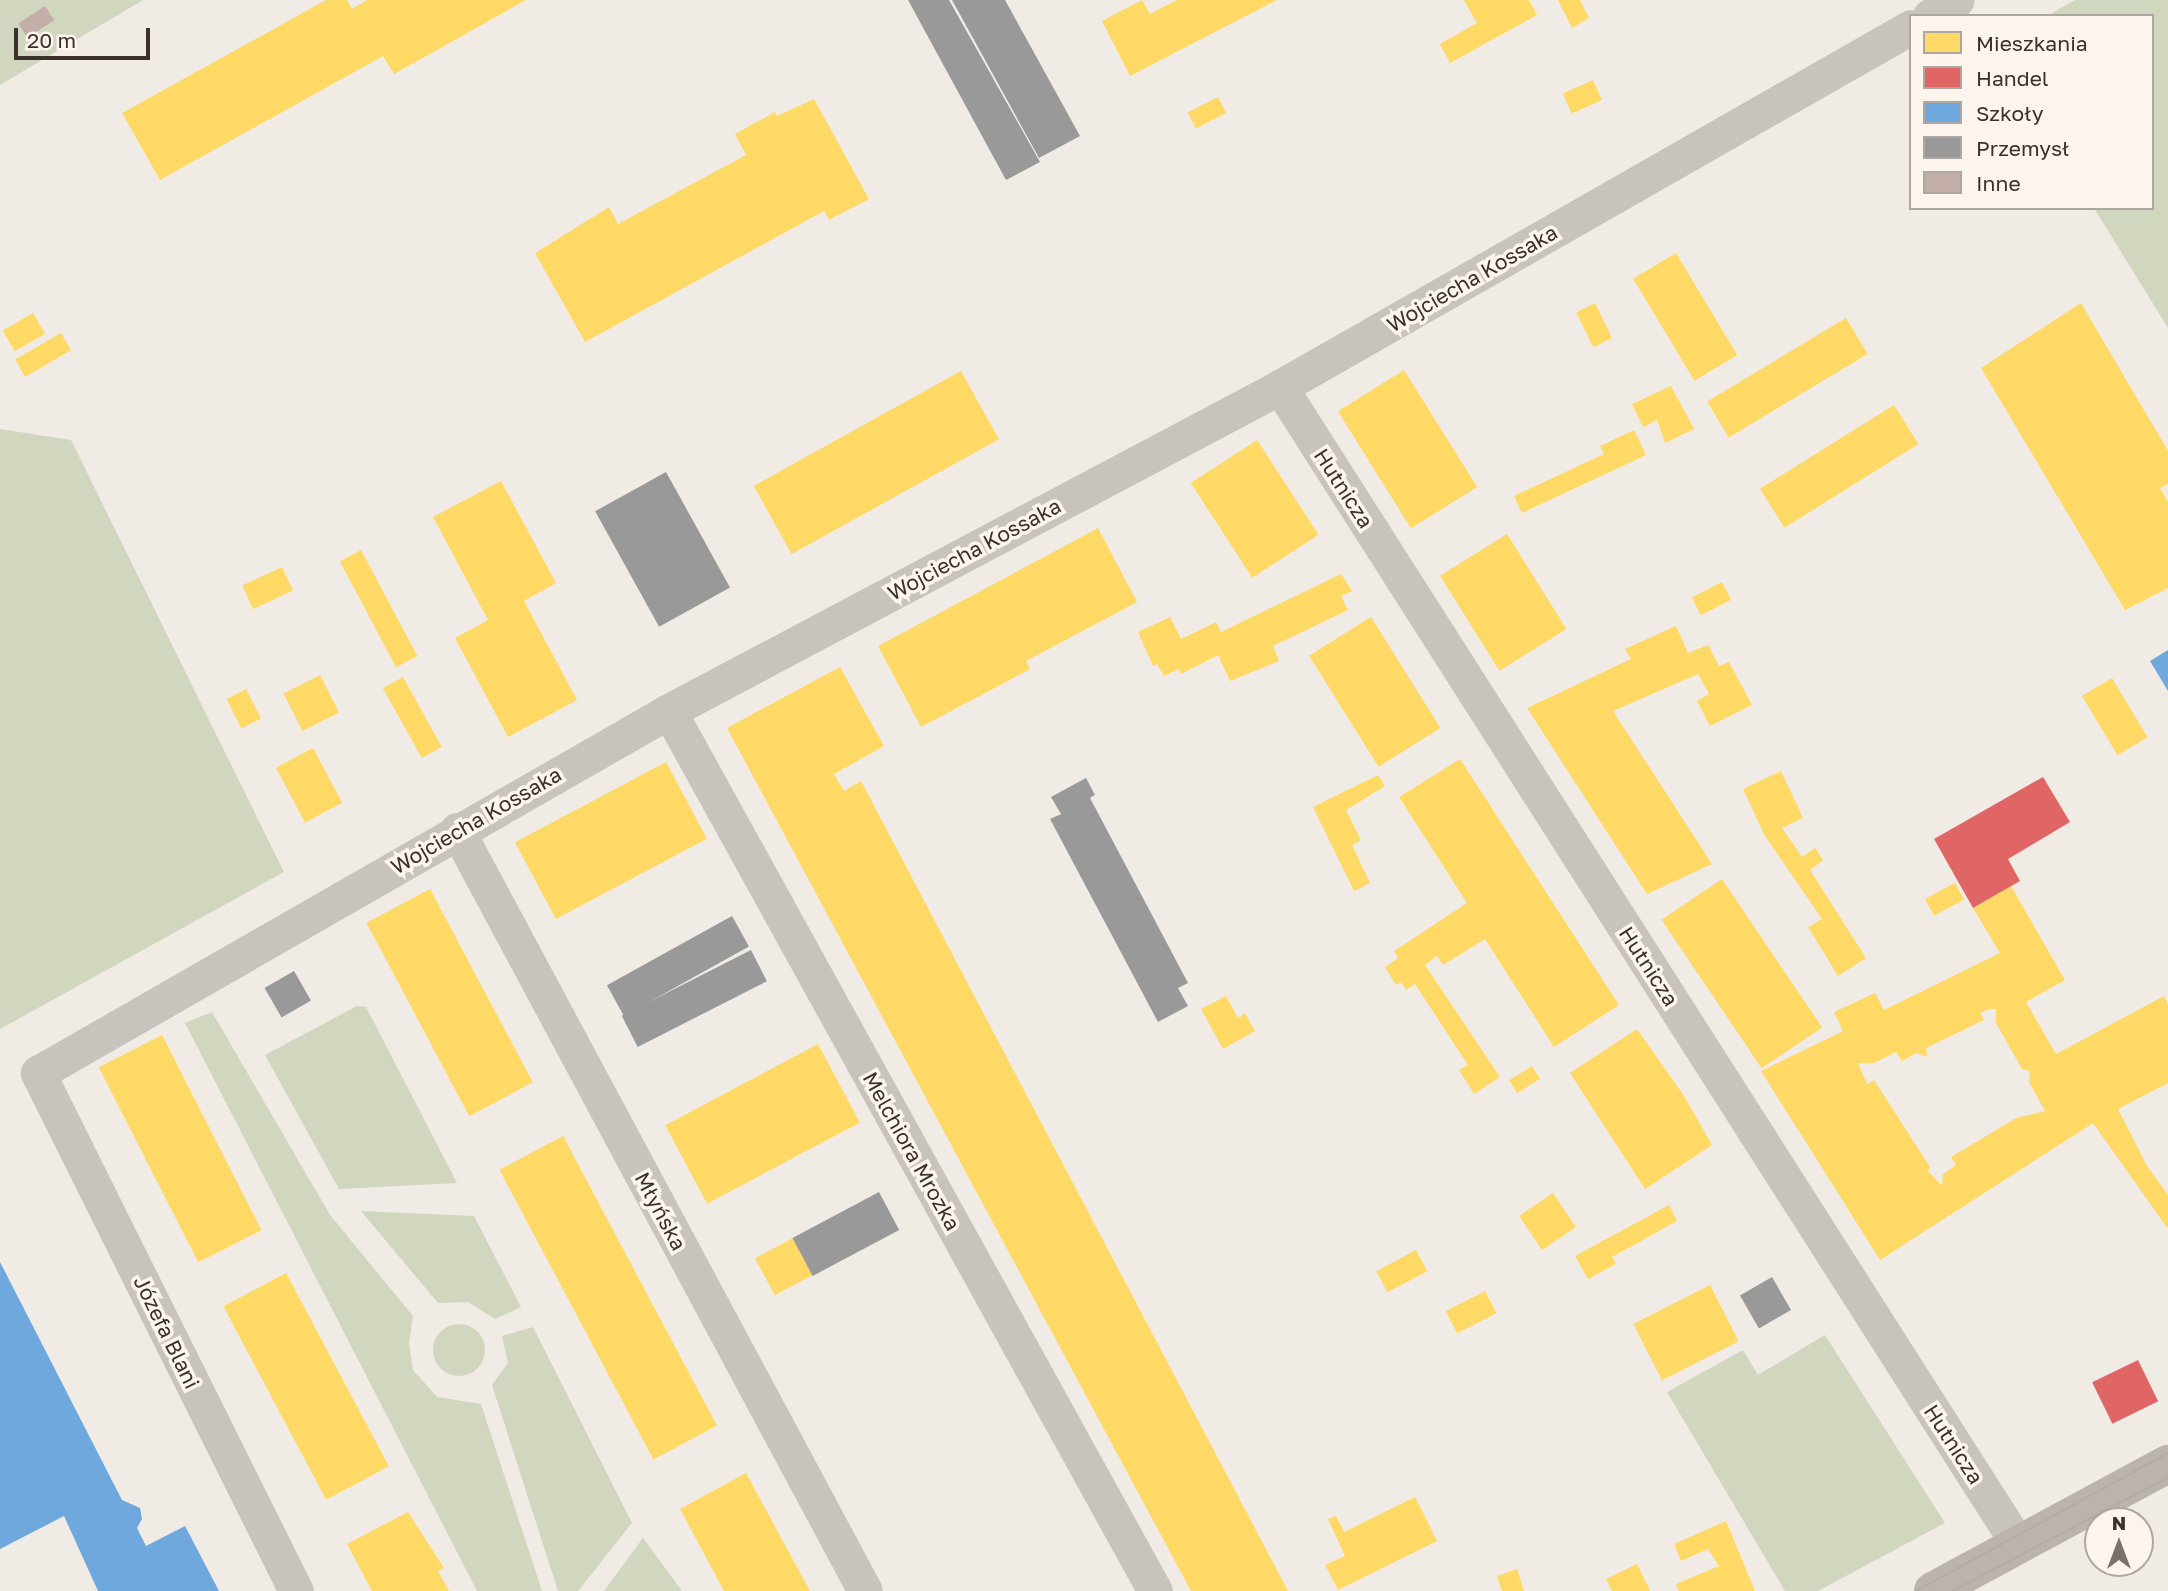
<!DOCTYPE html>
<html>
<head>
<meta charset="utf-8">
<style>
	body { margin:0 }
	#map { position:relative; width:2168px; height:1591px; overflow:hidden; background:#f0ebe5; font-family:"Golos Text",sans-serif }
	div>[style] { position:absolute }
	.green>* { inset:0; background:#d1d6bf }
	.round { border-radius:50% }
	.homes>* { inset:0; background:#ffd966; transform-origin:0 0 }
	.shops>* { inset:0; background:#e06666; transform-origin:0 0 }
	.schools>* { inset:0; background:#6fa8dc }
	.industry>* { inset:0; background:#999; transform-origin:0 0 }
	.building>* { inset:0; background:#c3afa7; transform-origin:0 0 }
	.street>* { height:35px; margin:-17.5px; padding:0 17.5px; transform-origin:17.5px; border-radius:17.5px; background:#c9c3be }
	.secondary>* { height:38px; margin:-19px; padding:0 19px; transform-origin:19px; border-radius:19px; background:#bab3ae }
	.tram>* { height:2px; margin:-1px; padding:0 1px; transform-origin:1px; border-radius:1px; background:#b1aca8 }
	span { translate:-50% -50%; white-space:nowrap; text-align:center; line-height:1.15; -webkit-text-stroke:7px #fbf5ee; paint-order:stroke }
	.street-label { font-size:21px; color:#3b302b }
	.legend { position:absolute; left:1909px; top:14px; width:245px; height:196px; box-sizing:border-box; background:#fbf5ee; border:2px solid #aea6a0; margin:0; padding:9px 12px; list-style:none; font-size:21px; color:#3b302b }
	.legend li { display:flex; align-items:center; gap:14px; height:35px }
	.legend b { width:35px; border:2px solid #aea6a0 }
	.north { position:absolute; left:2084px; top:1507px; width:70px; height:70px; box-sizing:border-box; background:#fbf5ee; border:2px solid #aea6a0; border-radius:50%; rotate:0deg; font-size:19px; font-weight:700; line-height:28px; text-align:center; color:#3b302b }
	.north::after { content:''; display:block; margin:auto; width:24px; height:32px; background:#7a716c; clip-path:polygon(50% 0,100% 100%,50% 72%,0 100%) }
	.scale { position:absolute; left:14px; top:28px; width:136px; height:32px; box-sizing:border-box; border:4px solid #3b302b; border-top:0; padding-left:9px; font-size:21px; line-height:24px; white-space:nowrap; color:#3b302b; -webkit-text-stroke:5px #fbf5ee; paint-order:stroke }
</style>
</head>
<body>
<div id="map">
	<div class="green">
		<i style="clip-path:polygon(0 0,143px 0,0 85px)"></i>
		<i style="clip-path:polygon(2075px 0,2168px 0,2168px 328px,2094px 208px,2152px 208px,2152px 16px,2047px 16px)"></i>
		<i style="clip-path:polygon(0 429px,71px 440px,284px 872px,0 1029px)"></i>
		<i style="clip-path:polygon(357px 1006px,366px 1007px,457px 1183px,339px 1189px,265px 1055px)"></i>
		<i style="clip-path:polygon(212px 1012px,330px 1215px,413px 1316px,409px 1344px,413px 1370px,437px 1397px,481px 1404px,542px 1591px,477px 1591px,185px 1023px)"></i>
		<i style="clip-path:polygon(361px 1211px,474px 1216px,521px 1307px,495px 1319px,468px 1302px,438px 1303px)"></i>
		<i class="round" style="left:433px;top:1324px;width:52px;height:52px"></i>
		<i style="clip-path:polygon(533px 1327px,632px 1523px,578px 1591px,558px 1591px,492px 1385px,508px 1363px,502px 1336px)"></i>
		<i style="clip-path:polygon(1825px 1335px,1945px 1523px,1818px 1591px,1785px 1591px,1667px 1392px,1743px 1350px,1758px 1375px)"></i>
		<i style="clip-path:polygon(643px 1538px,682px 1591px,604px 1591px)"></i>
	</div>
	<div class="homes">
		<i style="clip-path:polygon(326px 0,347px 0,352px 9px,367px 0,526px 0,394px 74px,383px 56px,160px 180px,122px 113px)"></i>
		<i style="clip-path:polygon(1142px 0,1150px 14px,1177px 0,1277px 0,1130px 76px,1102px 21px)"></i>
		<i style="clip-path:polygon(1464px 0,1529px 0,1537px 15px,1450px 63px,1440px 44px,1477px 23px)"></i>
		<i style="clip-path:polygon(1558px 0,1580px 0,1589px 18px,1572px 28px)"></i>
		<i style="left:1593px;top:80px;width:22px;height:33px;rotate:66deg"></i>
		<i style="left:1218px;top:97px;width:18px;height:34px;rotate:63deg"></i>
		<i style="clip-path:polygon(814px 99px,869px 199px,829px 220px,824px 211px,585px 342px,535px 253px,609px 207px,618px 224px,746px 155px,735px 134px,775px 112px,777px 116px)"></i>
		<i style="left:1676px;top:253px;width:119px;height:50px;rotate:59deg"></i>
		<i style="left:1595px;top:303px;width:39px;height:21px;rotate:64deg"></i>
		<i style="clip-path:polygon(2081px 303px,2168px 451px,2168px 484px,2160px 488px,2168px 502px,2168px 588px,2125px 610px,1981px 368px)"></i>
		<i style="left:33px;top:313px;width:24px;height:35px;rotate:60deg"></i>
		<i style="left:1846px;top:318px;width:42px;height:162px;rotate:59deg"></i>
		<i style="left:61px;top:333px;width:20px;height:53px;rotate:60deg"></i>
		<i style="left:1404px;top:370px;width:138px;height:78px;rotate:58deg"></i>
		<i style="left:961px;top:371px;width:78px;height:237px;rotate:61deg"></i>
		<i style="clip-path:polygon(1671px 386px,1694px 429px,1665px 443px,1657px 420px,1643px 427px,1632px 404px)"></i>
		<i style="left:1894px;top:405px;width:46px;height:158px;rotate:58deg"></i>
		<i style="clip-path:polygon(1634px 430px,1646px 455px,1522px 513px,1514px 496px,1604px 454px,1600px 446px)"></i>
		<i style="left:1257px;top:440px;width:113px;height:79px;rotate:57deg"></i>
		<i style="clip-path:polygon(501px 481px,556px 583px,524px 601px,577px 700px,508px 737px,455px 638px,488px 620px,433px 517px)"></i>
		<i style="clip-path:polygon(1098px 528px,1137px 602px,1026px 661px,1030px 669px,921px 727px,878px 646px)"></i>
		<i style="left:1507px;top:534px;width:112px;height:79px;rotate:58deg"></i>
		<i style="left:361px;top:550px;width:120px;height:24px;rotate:62deg"></i>
		<i style="left:282px;top:567px;width:26px;height:44px;rotate:65deg"></i>
		<i style="clip-path:polygon(1341px 574px,1352px 591px,1341px 596px,1348px 610px,1273px 646px,1279px 661px,1230px 681px,1218px 655px,1181px 674px,1179px 669px,1164px 676px,1157px 664px,1153px 666px,1138px 632px,1170px 617px,1181px 639px,1216px 622px,1221px 632px)"></i>
		<i style="left:1722px;top:582px;width:20px;height:34px;rotate:63deg"></i>
		<i style="left:1371px;top:617px;width:131px;height:73px;rotate:58deg"></i>
		<i style="clip-path:polygon(1676px 626px,1688px 653px,1708px 645px,1719px 666px,1729px 662px,1752px 705px,1710px 726px,1697px 701px,1709px 694px,1698px 674px,1613px 711px,1712px 864px,1647px 894px,1527px 708px,1631px 659px,1625px 649px)"></i>
		<i style="clip-path:polygon(840px 667px,884px 746px,834px 774px,844px 791px,861px 781px,1288px 1591px,1191px 1591px,727px 728px)"></i>
		<i style="left:320px;top:675px;width:42px;height:41px;rotate:63deg"></i>
		<i style="left:403px;top:677px;width:80px;height:23px;rotate:61deg"></i>
		<i style="left:2112px;top:678px;width:69px;height:35px;rotate:59deg"></i>
		<i style="left:246px;top:689px;width:33px;height:22px;rotate:63deg"></i>
		<i style="left:313px;top:748px;width:62px;height:42px;rotate:62deg"></i>
		<i style="clip-path:polygon(1460px 759px,1619px 1005px,1554px 1047px,1485px 939px,1443px 965px,1437px 956px,1425px 965px,1500px 1077px,1474px 1094px,1459px 1070px,1468px 1065px,1415px 984px,1406px 990px,1401px 982px,1396px 985px,1385px 967px,1398px 958px,1394px 951px,1467px 903px,1399px 797px)"></i>
		<i style="left:666px;top:762px;width:87px;height:171px;rotate:62deg"></i>
		<i style="clip-path:polygon(1781px 771px,1803px 818px,1782px 828px,1802px 857px,1815px 848px,1823px 860px,1810px 870px,1866px 958px,1838px 976px,1808px 927px,1822px 919px,1765px 836px,1743px 789px)"></i>
		<i style="clip-path:polygon(1378px 775px,1385px 786px,1346px 810px,1361px 840px,1352px 845px,1370px 883px,1354px 891px,1313px 807px)"></i>
		<i style="left:1722px;top:879px;width:179px;height:73px;rotate:56deg"></i>
		<i style="left:1955px;top:883px;width:19px;height:34px;rotate:62deg"></i>
		<i style="clip-path:polygon(evenodd,2011px 886px,2065px 980px,2026px 1002px,2056px 1054px,2164px 996px,2168px 1004px,2168px 1083px,2118px 1109px,2147px 1166px,2168px 1195px,2168px 1229px,2093px 1123px,1880px 1260px,1761px 1071px,1843px 1031px,1834px 1012px,1875px 993px,1884px 1010px,2000px 953px,1973px 908px,2011px 886px,1989px 1009px,1996px 1009px,1996px 1023px,2022px 1069px,2030px 1071px,2029px 1082px,2045px 1111px,2016px 1118px,1951px 1157px,1956px 1165px,1943px 1174px,1942px 1186px,1928px 1171px,1930px 1167px,1874px 1080px,1867px 1084px,1858px 1063px,1874px 1063px,1896px 1052px,1902px 1061px,1916px 1053px,1927px 1057px,1926px 1048px,1984px 1020px,1980px 1013px,1989px 1009px)"></i>
		<i style="left:430px;top:889px;width:219px;height:72px;rotate:62deg"></i>
		<i style="clip-path:polygon(1226px 996px,1238px 1018px,1245px 1013px,1255px 1031px,1223px 1049px,1201px 1009px)"></i>
		<i style="clip-path:polygon(1637px 1029px,1684px 1096px,1712px 1145px,1645px 1189px,1570px 1073px)"></i>
		<i style="left:162px;top:1035px;width:219px;height:71px;rotate:63deg"></i>
		<i style="left:818px;top:1044px;width:89px;height:173px;rotate:62deg"></i>
		<i style="left:1532px;top:1066px;width:15px;height:27px;rotate:58deg"></i>
		<i style="left:563px;top:1136px;width:328px;height:72px;rotate:62deg"></i>
		<i style="left:1553px;top:1193px;width:41px;height:41px;rotate:56deg"></i>
		<i style="clip-path:polygon(1669px 1205px,1677px 1221px,1612px 1257px,1616px 1264px,1588px 1279px,1575px 1256px)"></i>
		<i style="left:793px;top:1238px;width:42px;height:43px;rotate:62deg"></i>
		<i style="left:1416px;top:1250px;width:24px;height:45px;rotate:62deg"></i>
		<i style="left:286px;top:1273px;width:219px;height:71px;rotate:62deg"></i>
		<i style="left:1710px;top:1285px;width:63px;height:86px;rotate:63deg"></i>
		<i style="left:1485px;top:1291px;width:25px;height:44px;rotate:63deg"></i>
		<i style="clip-path:polygon(746px 1473px,810px 1591px,724px 1591px,680px 1509px)"></i>
		<i style="clip-path:polygon(1415px 1497px,1437px 1541px,1338px 1590px,1325px 1565px,1345px 1556px,1328px 1519px,1336px 1516px,1344px 1532px)"></i>
		<i style="clip-path:polygon(408px 1512px,444px 1568px,438px 1571px,449px 1591px,372px 1591px,347px 1544px)"></i>
		<i style="clip-path:polygon(1726px 1521px,1755px 1591px,1679px 1591px,1676px 1584px,1719px 1566px,1708px 1549px,1681px 1561px,1674px 1544px)"></i>
		<i style="clip-path:polygon(1637px 1564px,1650px 1591px,1612px 1591px,1606px 1579px)"></i>
		<i style="clip-path:polygon(1517px 1569px,1524px 1591px,1502px 1591px,1497px 1576px)"></i>
	</div>
	<div class="shops">
		<i style="clip-path:polygon(2043px 777px,2070px 822px,2008px 859px,2020px 881px,1973px 908px,1934px 839px)"></i>
		<i style="left:2138px;top:1360px;width:46px;height:51px;rotate:64deg"></i>
	</div>
	<div class="schools">
		<i style="clip-path:polygon(2168px 650px,2168px 691px,2150px 661px)"></i>
		<i style="clip-path:polygon(0 1262px,122px 1500px,140px 1508px,142px 1519px,137px 1528px,146px 1546px,185px 1526px,219px 1591px,98px 1591px,64px 1516px,0 1549px)"></i>
	</div>
	<div class="industry">
		<i style="clip-path:polygon(908px 0,949px 0,1040px 162px,1006px 180px)"></i>
		<i style="clip-path:polygon(952px 0,1005px 0,1080px 136px,1039px 158px)"></i>
		<i style="left:666px;top:472px;width:132px;height:81px;rotate:61deg"></i>
		<i style="clip-path:polygon(1086px 778px,1095px 795px,1090px 798px,1188px 983px,1178px 988px,1188px 1006px,1158px 1022px,1050px 819px,1061px 814px,1051px 797px)"></i>
		<i style="left:732px;top:916px;width:35px;height:143px;rotate:61deg"></i>
		<i style="left:751px;top:950px;width:35px;height:145px;rotate:63deg"></i>
		<i style="left:294px;top:971px;width:34px;height:34px;rotate:60deg"></i>
		<i style="left:879px;top:1192px;width:43px;height:98px;rotate:62deg"></i>
		<i style="left:1772px;top:1277px;width:38px;height:37px;rotate:60deg"></i>
	</div>
	<div class="building">
		<i style="left:45px;top:6px;width:17px;height:32px;rotate:57deg"></i>
	</div>
	<div class="street">
		<i style="left:1930px;top:16px;width:31px;rotate:-31deg"></i>
		<i style="left:1280px;top:387px;width:1372px;rotate:57.47deg"></i>
		<i style="left:669px;top:711px;width:1005px;rotate:61.09deg"></i>
		<i style="left:457px;top:830px;width:863px;rotate:61.8deg"></i>
		<i style="left:296px;top:1591px;width:579px;rotate:-116.48deg"></i>
		<i style="left:38px;top:1073px;width:727px;rotate:-29.84deg"></i>
		<i style="left:669px;top:711px;width:692px;rotate:-27.94deg"></i>
		<i style="left:1280px;top:387px;width:726px;rotate:-29.71deg"></i>
	</div>
	<div class="secondary">
		<i style="left:1933px;top:1591px;width:267px;rotate:-28.4deg"></i>
	</div>
	<div class="tram">
		<i style="left:1916px;top:1591px;width:287px;rotate:-28.7deg"></i>
		<i style="left:1953px;top:1591px;width:243px;rotate:-27.9deg"></i>
	</div>
	<div class="street-label">
		<span style="left:1472px;top:278px;rotate:-30deg">Wojciecha Kossaka</span>
		<span style="left:1344px;top:488px;rotate:57deg">Hutnicza</span>
		<span style="left:974px;top:549px;rotate:-28deg">Wojciecha Kossaka</span>
		<span style="left:476px;top:820px;rotate:-30deg">Wojciecha Kossaka</span>
		<span style="left:1649px;top:966px;rotate:57deg">Hutnicza</span>
		<span style="left:912px;top:1151px;rotate:61deg">Melchiora Mrozka</span>
		<span style="left:661px;top:1211px;rotate:62deg">Młyńska</span>
		<span style="left:167px;top:1332px;rotate:64deg">Józefa Blani</span>
		<span style="left:1954px;top:1444px;rotate:57deg">Hutnicza</span>
	</div>
	<ul class="legend">
	<li><b style="height:19px;background:#ffd966"></b>Mieszkania</li>
	<li><b style="height:19px;background:#e06666"></b>Handel</li>
	<li><b style="height:19px;background:#6fa8dc"></b>Szkoły</li>
	<li><b style="height:19px;background:#999"></b>Przemysł</li>
	<li><b style="height:19px;background:#c3afa7"></b>Inne</li>
	</ul>
	<div class="north">N</div>
	<div class="scale">20 m</div>
</div>
</body>
</html>
